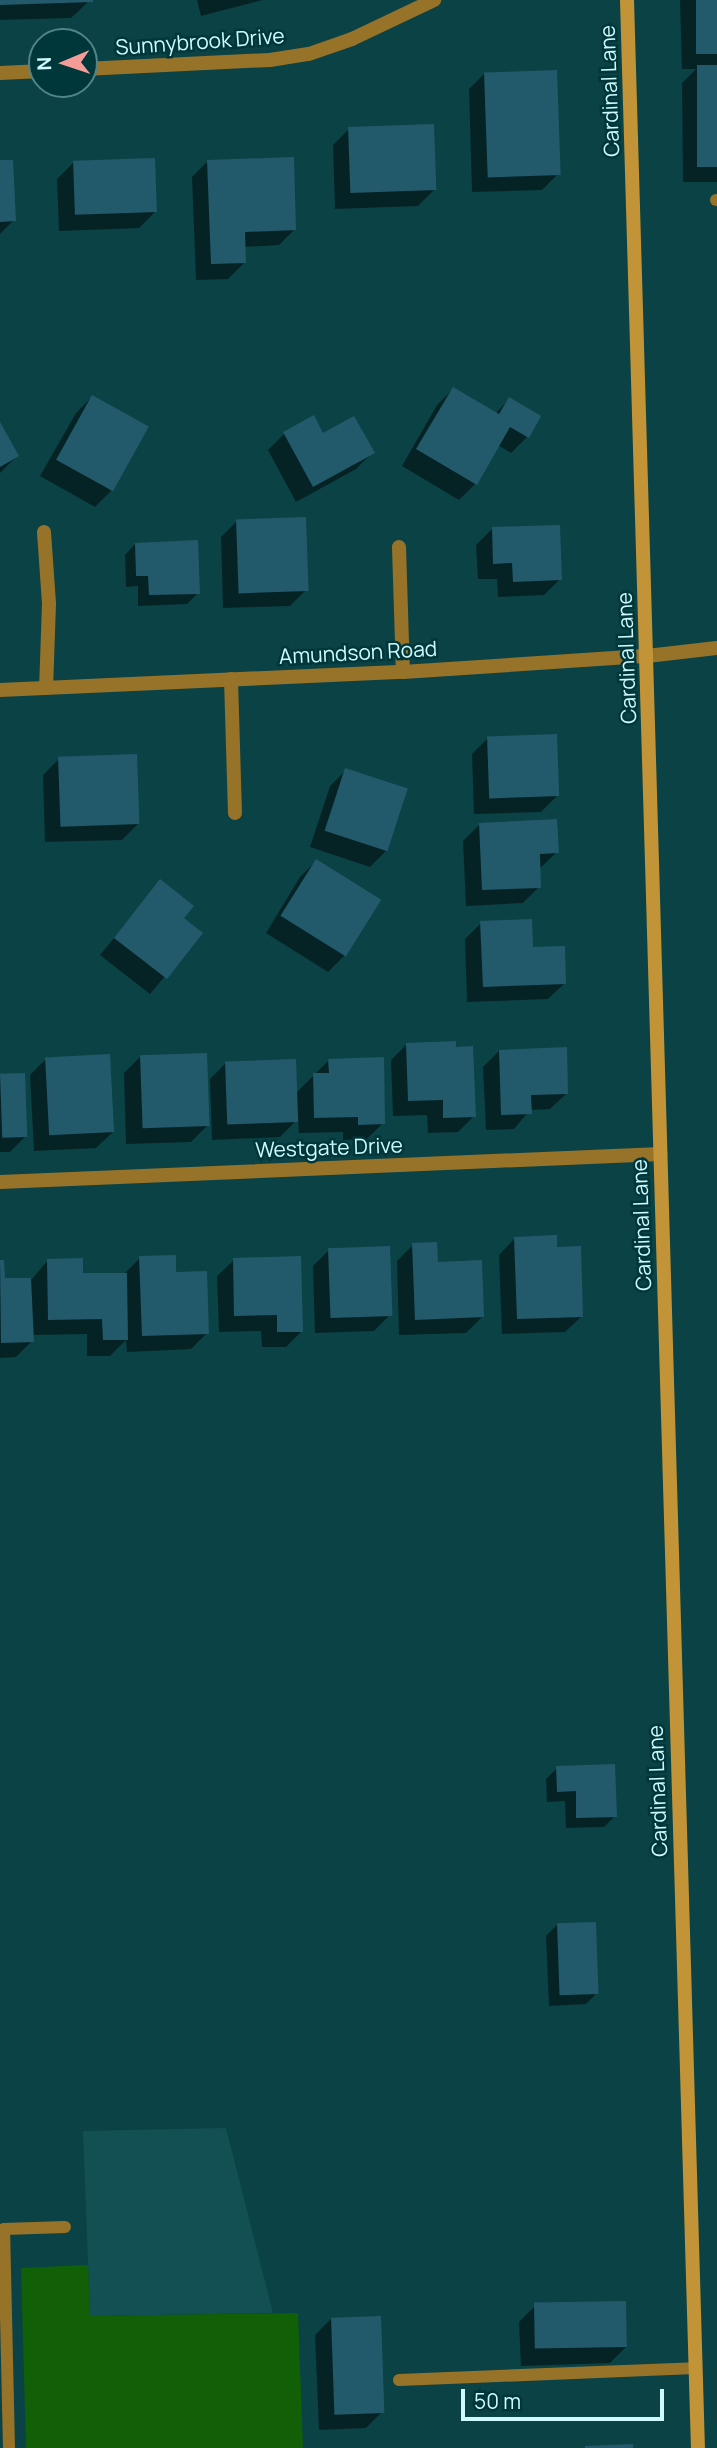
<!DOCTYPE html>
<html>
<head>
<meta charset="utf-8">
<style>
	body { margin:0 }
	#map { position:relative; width:717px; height:2448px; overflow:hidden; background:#0b4246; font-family:Manrope,sans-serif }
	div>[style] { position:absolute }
	.built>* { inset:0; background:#125054 }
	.green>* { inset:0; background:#115f07 }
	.shadow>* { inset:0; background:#0007 }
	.building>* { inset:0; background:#225a6c; transform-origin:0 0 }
	.lane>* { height:12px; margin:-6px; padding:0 6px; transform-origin:6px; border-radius:6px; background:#97732a }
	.street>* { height:14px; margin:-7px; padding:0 7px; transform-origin:7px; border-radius:7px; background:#97732a }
	.secondary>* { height:14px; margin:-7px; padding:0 7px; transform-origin:7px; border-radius:7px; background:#c29437 }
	span { translate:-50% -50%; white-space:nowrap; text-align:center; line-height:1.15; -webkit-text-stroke:5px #00373b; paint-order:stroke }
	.street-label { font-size:21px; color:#cefafd }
	.north { position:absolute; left:28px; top:28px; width:70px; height:70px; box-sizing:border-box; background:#00373b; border:2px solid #528589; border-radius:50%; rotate:268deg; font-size:19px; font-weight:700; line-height:28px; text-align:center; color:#cefafd }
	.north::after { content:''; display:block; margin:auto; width:24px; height:32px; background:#f59b98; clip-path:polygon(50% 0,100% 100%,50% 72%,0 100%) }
	.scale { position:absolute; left:461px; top:2389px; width:203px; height:32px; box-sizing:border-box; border:4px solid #cefafd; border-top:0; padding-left:9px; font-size:21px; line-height:24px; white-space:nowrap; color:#cefafd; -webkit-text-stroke:5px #00373b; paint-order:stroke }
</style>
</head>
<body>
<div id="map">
	<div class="built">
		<i style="clip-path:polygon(226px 2128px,273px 2313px,90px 2316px,83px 2131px)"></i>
	</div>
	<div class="green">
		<i style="clip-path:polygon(88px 2265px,90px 2316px,298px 2313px,303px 2448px,26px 2448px,21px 2268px)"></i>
	</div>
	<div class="shadow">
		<i style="clip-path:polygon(0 0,87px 0,88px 2px,71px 18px,0 20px)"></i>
		<i style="clip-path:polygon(197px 0,263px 0,201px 16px)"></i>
		<i style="clip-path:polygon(680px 0,717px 0,717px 182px,683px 182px,682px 83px,696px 69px,682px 69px)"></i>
		<i style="clip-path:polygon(485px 73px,558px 174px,542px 190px,472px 192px,469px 89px)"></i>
		<i style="clip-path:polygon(349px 129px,434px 190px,418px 206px,335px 209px,333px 145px)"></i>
		<i style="clip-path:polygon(208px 161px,295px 229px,279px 245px,243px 247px,244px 263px,228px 279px,196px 280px,192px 177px)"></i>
		<i style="clip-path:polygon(0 162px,14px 220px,0 234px)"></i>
		<i style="clip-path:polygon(73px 163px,155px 212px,139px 228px,59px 231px,57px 179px)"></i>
		<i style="clip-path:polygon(453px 389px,495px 414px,509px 399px,527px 437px,511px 453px,498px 445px,475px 484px,459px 500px,402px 466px,437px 405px)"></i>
		<i style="clip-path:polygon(92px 397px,111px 491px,95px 507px,40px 476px,76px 413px)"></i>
		<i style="clip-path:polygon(313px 418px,323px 435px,372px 453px,356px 469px,296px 502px,268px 450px,284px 434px)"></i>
		<i style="clip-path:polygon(0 426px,17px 456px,0 473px)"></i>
		<i style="clip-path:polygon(237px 521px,306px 590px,290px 606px,223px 608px,221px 537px)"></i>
		<i style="clip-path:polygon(492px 529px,560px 579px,544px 595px,498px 597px,497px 579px,478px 579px,476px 545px)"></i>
		<i style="clip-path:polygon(135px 544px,198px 593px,187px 604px,138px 606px,138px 586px,126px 587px,125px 555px)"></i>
		<i style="clip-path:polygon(488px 738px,557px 796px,541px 812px,474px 814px,472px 754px)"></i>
		<i style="clip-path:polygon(59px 759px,138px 824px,122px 840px,45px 842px,43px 775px)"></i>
		<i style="clip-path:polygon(346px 770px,386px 851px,370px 867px,310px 847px,330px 786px)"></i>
		<i style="clip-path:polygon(479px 825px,557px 852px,539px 869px,539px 887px,523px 903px,466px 906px,463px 841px)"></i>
		<i style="clip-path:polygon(316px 861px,379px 900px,344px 956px,328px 972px,266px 933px,300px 877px)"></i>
		<i style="clip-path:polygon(161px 881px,182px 918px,201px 933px,150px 994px,100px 955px)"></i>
		<i style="clip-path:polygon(481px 923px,531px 949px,565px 983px,548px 999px,467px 1002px,465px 939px)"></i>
		<i style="clip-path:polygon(407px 1044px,474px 1116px,458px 1132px,428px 1133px,427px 1115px,393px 1116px,391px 1060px)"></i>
		<i style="clip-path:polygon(499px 1051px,567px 1093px,550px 1109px,530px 1110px,514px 1129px,486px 1130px,483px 1067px)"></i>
		<i style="clip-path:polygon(140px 1057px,207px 1126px,191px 1142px,126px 1144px,124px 1073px)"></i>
		<i style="clip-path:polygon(46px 1059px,113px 1132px,96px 1148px,34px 1151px,30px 1075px)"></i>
		<i style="clip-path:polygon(329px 1060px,383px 1123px,367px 1139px,343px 1140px,343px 1132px,299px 1133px,298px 1119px,280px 1137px,212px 1140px,210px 1079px,226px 1063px,296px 1093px)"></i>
		<i style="clip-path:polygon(0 1076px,26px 1136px,10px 1152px,0 1152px)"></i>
		<i style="clip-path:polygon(515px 1238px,556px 1249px,582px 1316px,565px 1332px,502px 1334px,499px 1255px)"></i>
		<i style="clip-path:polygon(413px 1245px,436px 1264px,482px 1317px,466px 1333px,399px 1335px,397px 1261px)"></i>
		<i style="clip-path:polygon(329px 1250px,390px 1315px,374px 1331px,315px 1333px,313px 1266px)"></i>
		<i style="clip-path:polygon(140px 1258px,175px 1274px,207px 1333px,191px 1349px,127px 1352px,126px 1340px,110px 1356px,87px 1356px,87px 1334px,32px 1335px,32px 1341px,16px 1357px,0 1358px,0 1262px,3px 1262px,4px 1280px,32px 1279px,48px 1260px,81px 1275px,124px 1274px)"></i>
		<i style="clip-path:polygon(234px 1260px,302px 1331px,286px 1347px,262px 1347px,261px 1331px,219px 1332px,217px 1276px)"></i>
		<i style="clip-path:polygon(557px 1768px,615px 1816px,604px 1827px,566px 1828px,565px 1801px,547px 1802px,546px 1779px)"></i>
		<i style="clip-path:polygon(557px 1925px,597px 1993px,586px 2004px,549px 2006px,546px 1936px)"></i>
		<i style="clip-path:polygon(535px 2306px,626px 2347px,610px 2363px,521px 2366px,519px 2322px)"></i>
		<i style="clip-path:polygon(331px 2319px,382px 2412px,366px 2428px,319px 2430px,315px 2335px)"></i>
	</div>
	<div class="building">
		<i style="clip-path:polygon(0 0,93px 0,93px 2px,0 5px)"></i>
		<i style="left:696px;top:0;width:21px;height:54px"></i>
		<i style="left:697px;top:65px;width:20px;height:102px"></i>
		<i style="left:557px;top:70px;width:105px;height:73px;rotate:88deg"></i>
		<i style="left:434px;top:124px;width:66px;height:86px;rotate:88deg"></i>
		<i style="clip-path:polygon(294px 157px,296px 230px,245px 232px,246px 263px,211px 264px,207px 160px)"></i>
		<i style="left:155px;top:158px;width:54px;height:82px;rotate:88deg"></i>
		<i style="clip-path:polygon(0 160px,13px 160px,16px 221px,0 222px)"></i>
		<i style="clip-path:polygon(453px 387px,499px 414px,509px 397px,541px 416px,529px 438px,510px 427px,477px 485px,416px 449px)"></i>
		<i style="left:92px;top:395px;width:65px;height:74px;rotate:29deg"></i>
		<i style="clip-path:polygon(314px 415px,323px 433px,354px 416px,375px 453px,313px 487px,283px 432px)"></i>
		<i style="clip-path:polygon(0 422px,19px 456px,0 467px)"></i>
		<i style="left:306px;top:517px;width:74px;height:70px;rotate:88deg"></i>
		<i style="clip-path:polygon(560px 525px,562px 580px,513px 582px,512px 563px,493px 564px,492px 527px)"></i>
		<i style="clip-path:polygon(198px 540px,200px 594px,149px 595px,148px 576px,136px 576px,135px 543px)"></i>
		<i style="left:557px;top:734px;width:62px;height:70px;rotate:88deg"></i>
		<i style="left:137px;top:754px;width:70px;height:79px;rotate:88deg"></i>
		<i style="left:345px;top:768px;width:66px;height:66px;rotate:18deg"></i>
		<i style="clip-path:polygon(557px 819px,559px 853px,540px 854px,541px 888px,482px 890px,479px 823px)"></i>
		<i style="left:316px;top:859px;width:77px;height:67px;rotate:32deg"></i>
		<i style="clip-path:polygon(160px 879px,194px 906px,184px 918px,203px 933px,167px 979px,114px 938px)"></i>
		<i style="clip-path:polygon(532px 919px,533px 947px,565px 946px,566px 984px,483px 987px,480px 921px)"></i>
		<i style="clip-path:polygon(456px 1041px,456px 1047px,473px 1046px,476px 1117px,443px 1118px,443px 1100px,408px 1101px,406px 1043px)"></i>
		<i style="clip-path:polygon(567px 1047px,568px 1094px,531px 1095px,532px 1114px,501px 1115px,499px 1050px)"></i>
		<i style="left:207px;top:1053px;width:73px;height:67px;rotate:88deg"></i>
		<i style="left:110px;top:1054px;width:78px;height:65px;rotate:87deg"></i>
		<i style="clip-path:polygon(384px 1057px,385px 1124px,358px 1125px,358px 1117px,314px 1118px,313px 1073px,329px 1073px,328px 1059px)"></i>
		<i style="left:296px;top:1059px;width:63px;height:71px;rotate:88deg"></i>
		<i style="left:25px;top:1073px;width:64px;height:25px;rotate:88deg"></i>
		<i style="clip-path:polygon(557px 1235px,557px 1247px,581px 1246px,583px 1317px,517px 1319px,514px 1237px)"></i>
		<i style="clip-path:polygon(437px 1242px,438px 1262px,482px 1260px,484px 1317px,415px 1320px,412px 1243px)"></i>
		<i style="left:390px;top:1246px;width:70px;height:62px;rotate:88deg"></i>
		<i style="clip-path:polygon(176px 1255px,176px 1272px,207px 1271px,209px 1334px,142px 1336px,139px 1256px)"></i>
		<i style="clip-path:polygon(301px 1256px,303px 1332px,277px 1332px,277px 1315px,234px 1316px,233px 1258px)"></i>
		<i style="clip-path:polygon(83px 1258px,83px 1273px,127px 1273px,128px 1340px,103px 1340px,102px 1319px,48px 1320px,47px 1259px)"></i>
		<i style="clip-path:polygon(0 1260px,4px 1260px,5px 1278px,31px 1278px,34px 1342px,1px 1343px)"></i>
		<i style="clip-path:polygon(615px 1764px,617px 1817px,576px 1818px,576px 1791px,557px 1792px,556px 1766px)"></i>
		<i style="left:596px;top:1922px;width:72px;height:39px;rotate:88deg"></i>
		<i style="left:626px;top:2301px;width:46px;height:92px;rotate:89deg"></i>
		<i style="left:381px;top:2316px;width:97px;height:50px;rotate:88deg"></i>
		<i style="clip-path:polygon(633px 2444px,633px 2448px,585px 2448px,585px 2446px)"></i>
	</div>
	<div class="lane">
		<i style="left:716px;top:200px;width:1px"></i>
		<i style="left:399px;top:2380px;width:296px;rotate:-2.3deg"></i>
		<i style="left:9px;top:2448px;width:219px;rotate:-91.3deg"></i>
		<i style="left:4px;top:2229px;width:61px;rotate:-1.9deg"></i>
	</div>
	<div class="street">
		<i style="left:84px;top:69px;width:186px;rotate:-2.8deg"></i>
		<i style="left:270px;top:60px;width:39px;rotate:-9deg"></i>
		<i style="left:309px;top:54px;width:46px;rotate:-19.2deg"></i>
		<i style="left:352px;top:39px;width:91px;rotate:-25.4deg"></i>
		<i style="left:0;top:73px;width:42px;rotate:-2.7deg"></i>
		<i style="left:44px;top:532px;width:72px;rotate:86deg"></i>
		<i style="left:49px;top:604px;width:84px;rotate:92deg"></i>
		<i style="left:399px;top:547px;width:125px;rotate:88.2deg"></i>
		<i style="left:231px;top:679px;width:134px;rotate:88.3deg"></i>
		<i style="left:0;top:690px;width:403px;rotate:-2.6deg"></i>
		<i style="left:403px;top:672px;width:245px;rotate:-3.8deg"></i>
		<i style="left:647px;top:656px;width:70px;rotate:-6.5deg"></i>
		<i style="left:0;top:1182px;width:661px;rotate:-2.43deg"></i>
	</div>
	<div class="secondary">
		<i style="left:627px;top:0;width:2449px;rotate:88.34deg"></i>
	</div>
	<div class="street-label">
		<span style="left:200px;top:41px;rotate:-4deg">Sunnybrook Drive</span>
		<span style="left:609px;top:91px;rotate:-92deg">Cardinal Lane</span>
		<span style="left:358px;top:652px;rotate:-3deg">Amundson Road</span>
		<span style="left:626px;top:658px;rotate:-92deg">Cardinal Lane</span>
		<span style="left:329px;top:1147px;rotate:-2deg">Westgate Drive</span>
		<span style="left:641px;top:1225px;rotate:-92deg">Cardinal Lane</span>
		<span style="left:657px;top:1791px;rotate:-92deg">Cardinal Lane</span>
	</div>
	<div class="north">N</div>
	<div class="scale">50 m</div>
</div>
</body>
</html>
